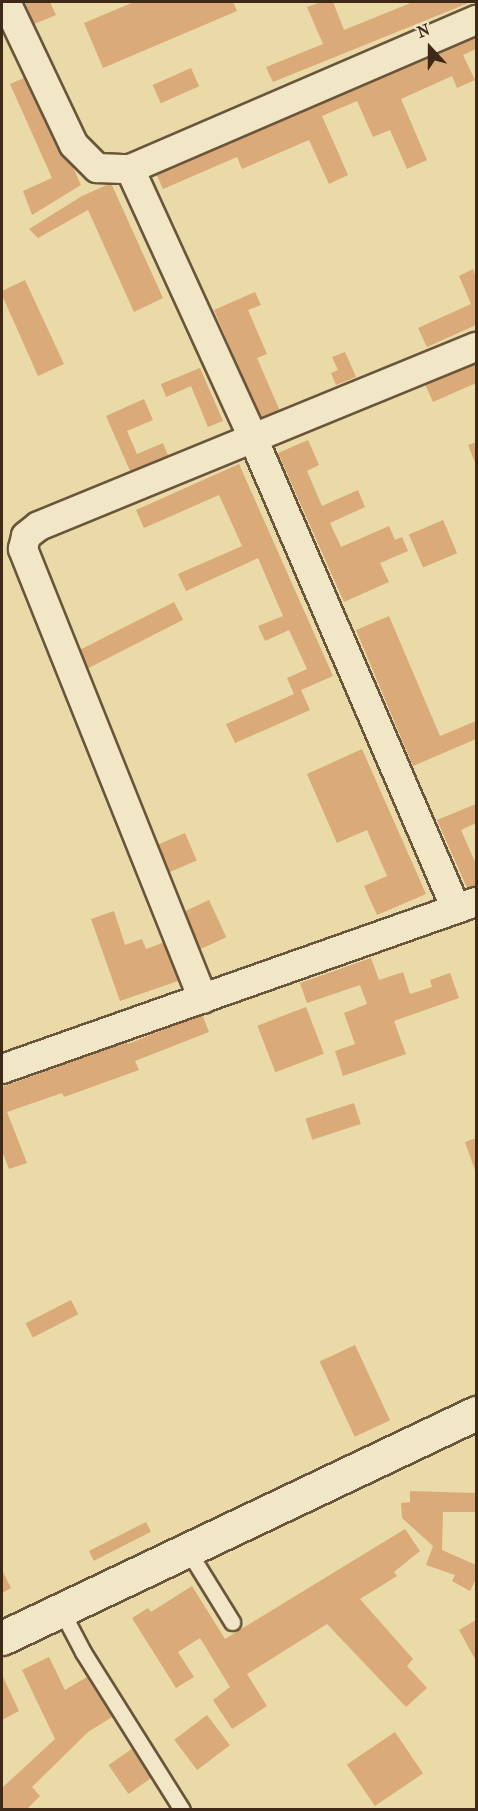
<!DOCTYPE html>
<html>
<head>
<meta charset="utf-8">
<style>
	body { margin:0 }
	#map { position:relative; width:478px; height:1811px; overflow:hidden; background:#e9daa7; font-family:"IM FELL French Canon",serif }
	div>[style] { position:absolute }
	.building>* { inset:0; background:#daaa79; transform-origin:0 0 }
	.roads { filter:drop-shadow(2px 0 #69553b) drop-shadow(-2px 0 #69553b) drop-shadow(0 2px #69553b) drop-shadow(0 -2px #69553b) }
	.lane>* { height:15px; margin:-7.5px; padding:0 7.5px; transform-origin:7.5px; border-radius:7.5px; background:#f1e7c6 }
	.street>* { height:28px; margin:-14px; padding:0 14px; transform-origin:14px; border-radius:14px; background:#f1e7c6 }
	.secondary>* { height:33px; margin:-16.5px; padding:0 16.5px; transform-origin:16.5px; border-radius:16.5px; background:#f1e7c6 }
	span { translate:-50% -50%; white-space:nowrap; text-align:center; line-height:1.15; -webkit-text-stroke:6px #f1e7c6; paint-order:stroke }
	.frame { position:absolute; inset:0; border:3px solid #3e2917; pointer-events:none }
	.north { position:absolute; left:400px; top:18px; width:60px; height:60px; -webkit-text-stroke:4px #f1e7c6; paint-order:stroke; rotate:339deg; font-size:16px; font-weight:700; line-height:24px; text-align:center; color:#3e2917 }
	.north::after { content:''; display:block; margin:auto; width:21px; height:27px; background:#3e2917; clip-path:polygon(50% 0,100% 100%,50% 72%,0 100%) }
</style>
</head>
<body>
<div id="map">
	<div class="building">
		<i style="clip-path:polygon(25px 2px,50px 2px,56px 15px,34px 24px)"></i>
		<i style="clip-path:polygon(134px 2px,233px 2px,237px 11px,103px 68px,84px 23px)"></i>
		<i style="clip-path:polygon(321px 2px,333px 2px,344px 30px,413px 2px,471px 2px,273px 82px,266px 67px,323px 44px,307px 7px)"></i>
		<i style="clip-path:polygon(476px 28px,476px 49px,463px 55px,475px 80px,457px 88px,452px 76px,401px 99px,427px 160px,407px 169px,390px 130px,373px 137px,357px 101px,322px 116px,348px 175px,329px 184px,309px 140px,242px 169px,237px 157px,163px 189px,154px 169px)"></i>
		<i style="left:191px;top:68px;width:20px;height:42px;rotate:66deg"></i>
		<i style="clip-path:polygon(31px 75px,81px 185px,32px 215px,23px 191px,52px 178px,10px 84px)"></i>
		<i style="clip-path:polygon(111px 183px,163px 298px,134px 312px,88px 210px,38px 238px,29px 229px,82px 196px)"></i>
		<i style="clip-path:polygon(473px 269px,476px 277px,476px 325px,427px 347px,418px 328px,471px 304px,459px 276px)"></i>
		<i style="clip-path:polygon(25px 280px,64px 364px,38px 376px,2px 295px,2px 291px)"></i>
		<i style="clip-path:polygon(255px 292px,261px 305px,248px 310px,267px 354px,257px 358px,280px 411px,261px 419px,214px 310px)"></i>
		<i style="clip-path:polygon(345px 352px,356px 377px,336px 385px,331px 373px,338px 370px,332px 357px)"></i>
		<i style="clip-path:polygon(476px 362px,476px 383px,433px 402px,425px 384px)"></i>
		<i style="clip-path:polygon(200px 368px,223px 421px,208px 427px,191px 386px,166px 397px,161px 384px)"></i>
		<i style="clip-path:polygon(144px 399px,153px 420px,127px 431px,137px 454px,163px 443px,171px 463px,134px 480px,106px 416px)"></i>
		<i style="clip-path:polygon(308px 440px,319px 465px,307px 471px,322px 506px,358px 490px,365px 507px,330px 523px,341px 547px,389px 526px,395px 540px,402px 537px,408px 551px,380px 563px,389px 582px,344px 602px,278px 453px)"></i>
		<i style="clip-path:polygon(476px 442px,476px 465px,468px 445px)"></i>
		<i style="clip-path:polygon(239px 464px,333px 676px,301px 690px,310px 710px,235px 743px,226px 724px,294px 694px,287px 678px,307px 669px,289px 630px,265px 641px,258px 626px,283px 616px,258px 558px,186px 591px,178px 574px,242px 546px,219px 495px,144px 528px,136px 510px)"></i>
		<i style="left:443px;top:520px;width:36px;height:37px;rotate:67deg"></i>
		<i style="left:174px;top:602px;width:20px;height:107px;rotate:63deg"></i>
		<i style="clip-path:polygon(389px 616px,440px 736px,476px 721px,476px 739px,413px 766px,356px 630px)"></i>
		<i style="clip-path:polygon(362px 749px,426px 894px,377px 915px,364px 886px,387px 876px,367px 830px,337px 843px,307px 774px)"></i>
		<i style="clip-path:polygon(476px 804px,476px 823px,461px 830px,476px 864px,476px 887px,468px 890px,437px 820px)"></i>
		<i style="left:185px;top:833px;width:30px;height:35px;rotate:67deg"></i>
		<i style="left:209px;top:900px;width:41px;height:30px;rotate:65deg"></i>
		<i style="clip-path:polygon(114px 911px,125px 945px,142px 939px,146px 949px,165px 942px,178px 981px,120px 1001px,91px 919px)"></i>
		<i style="clip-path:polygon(371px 958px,379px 980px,403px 972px,410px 994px,432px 987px,430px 980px,450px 973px,459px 998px,394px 1021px,406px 1054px,343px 1076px,335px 1051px,355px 1044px,344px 1013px,367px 1004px,360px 985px,307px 1003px,300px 983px)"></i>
		<i style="left:306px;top:1007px;width:50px;height:52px;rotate:69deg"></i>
		<i style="clip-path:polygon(202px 1014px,209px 1032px,135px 1061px,139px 1070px,64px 1097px,62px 1093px,7px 1112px,27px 1163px,9px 1169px,2px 1151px,2px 1087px,127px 1042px,128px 1044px)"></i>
		<i style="left:354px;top:1103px;width:22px;height:51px;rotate:72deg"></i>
		<i style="clip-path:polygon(476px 1138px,476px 1173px,465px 1142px)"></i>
		<i style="left:71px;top:1300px;width:16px;height:51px;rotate:63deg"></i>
		<i style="left:355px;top:1345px;width:83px;height:39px;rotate:65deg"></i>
		<i style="clip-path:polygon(410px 1491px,476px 1493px,476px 1512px,443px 1512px,442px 1550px,476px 1565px,476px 1579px,470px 1591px,452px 1581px,455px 1575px,426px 1565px,433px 1546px,402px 1518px,401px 1503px,410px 1502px)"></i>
		<i style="left:146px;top:1522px;width:11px;height:64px;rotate:63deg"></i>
		<i style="clip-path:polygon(405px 1529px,420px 1551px,394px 1572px,397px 1576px,360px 1599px,413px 1659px,407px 1666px,427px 1688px,406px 1707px,327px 1624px,247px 1674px,267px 1706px,232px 1729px,213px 1700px,230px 1687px,200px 1638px,178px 1652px,194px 1677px,176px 1688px,132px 1618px,148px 1608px,151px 1612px,192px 1586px,225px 1639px)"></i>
		<i style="clip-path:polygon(2px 1570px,11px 1588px,2px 1593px)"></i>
		<i style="clip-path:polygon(476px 1620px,476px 1661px,459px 1630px)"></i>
		<i style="clip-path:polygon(49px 1657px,65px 1690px,87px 1677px,112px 1717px,88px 1732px,32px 1787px,40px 1796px,27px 1809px,2px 1809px,2px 1788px,55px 1739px,22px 1670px)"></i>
		<i style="clip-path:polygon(2px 1675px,19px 1711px,2px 1720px)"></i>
		<i style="left:207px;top:1715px;width:38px;height:41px;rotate:53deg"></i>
		<i style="left:395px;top:1732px;width:50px;height:58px;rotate:56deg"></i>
		<i style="left:133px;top:1748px;width:35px;height:30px;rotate:55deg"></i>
	</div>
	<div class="roads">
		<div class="lane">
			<i style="left:187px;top:1549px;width:86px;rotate:58.3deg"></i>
			<i style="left:60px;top:1608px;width:50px;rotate:62.4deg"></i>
			<i style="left:83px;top:1652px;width:186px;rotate:57.9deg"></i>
		</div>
		<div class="street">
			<i style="left:6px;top:2px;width:158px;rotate:64.6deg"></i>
			<i style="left:74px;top:145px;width:33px;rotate:45deg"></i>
			<i style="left:97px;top:168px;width:33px;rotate:2deg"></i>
			<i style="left:130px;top:169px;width:377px;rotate:-23.3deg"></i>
			<i style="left:130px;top:169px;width:296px;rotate:65.4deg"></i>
			<i style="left:253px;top:438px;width:513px;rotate:66.68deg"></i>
			<i style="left:203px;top:999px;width:485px;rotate:-111.8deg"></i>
			<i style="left:23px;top:549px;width:13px;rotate:-77deg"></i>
			<i style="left:26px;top:536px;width:16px;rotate:-38deg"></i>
			<i style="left:39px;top:526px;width:472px;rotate:-22.3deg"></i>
			<i style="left:2px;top:1069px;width:503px;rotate:-19.41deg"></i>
		</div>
		<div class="secondary">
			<i style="left:2px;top:1638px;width:525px;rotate:-25.39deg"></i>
		</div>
	</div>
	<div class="frame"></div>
	<div class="north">N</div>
</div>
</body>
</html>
